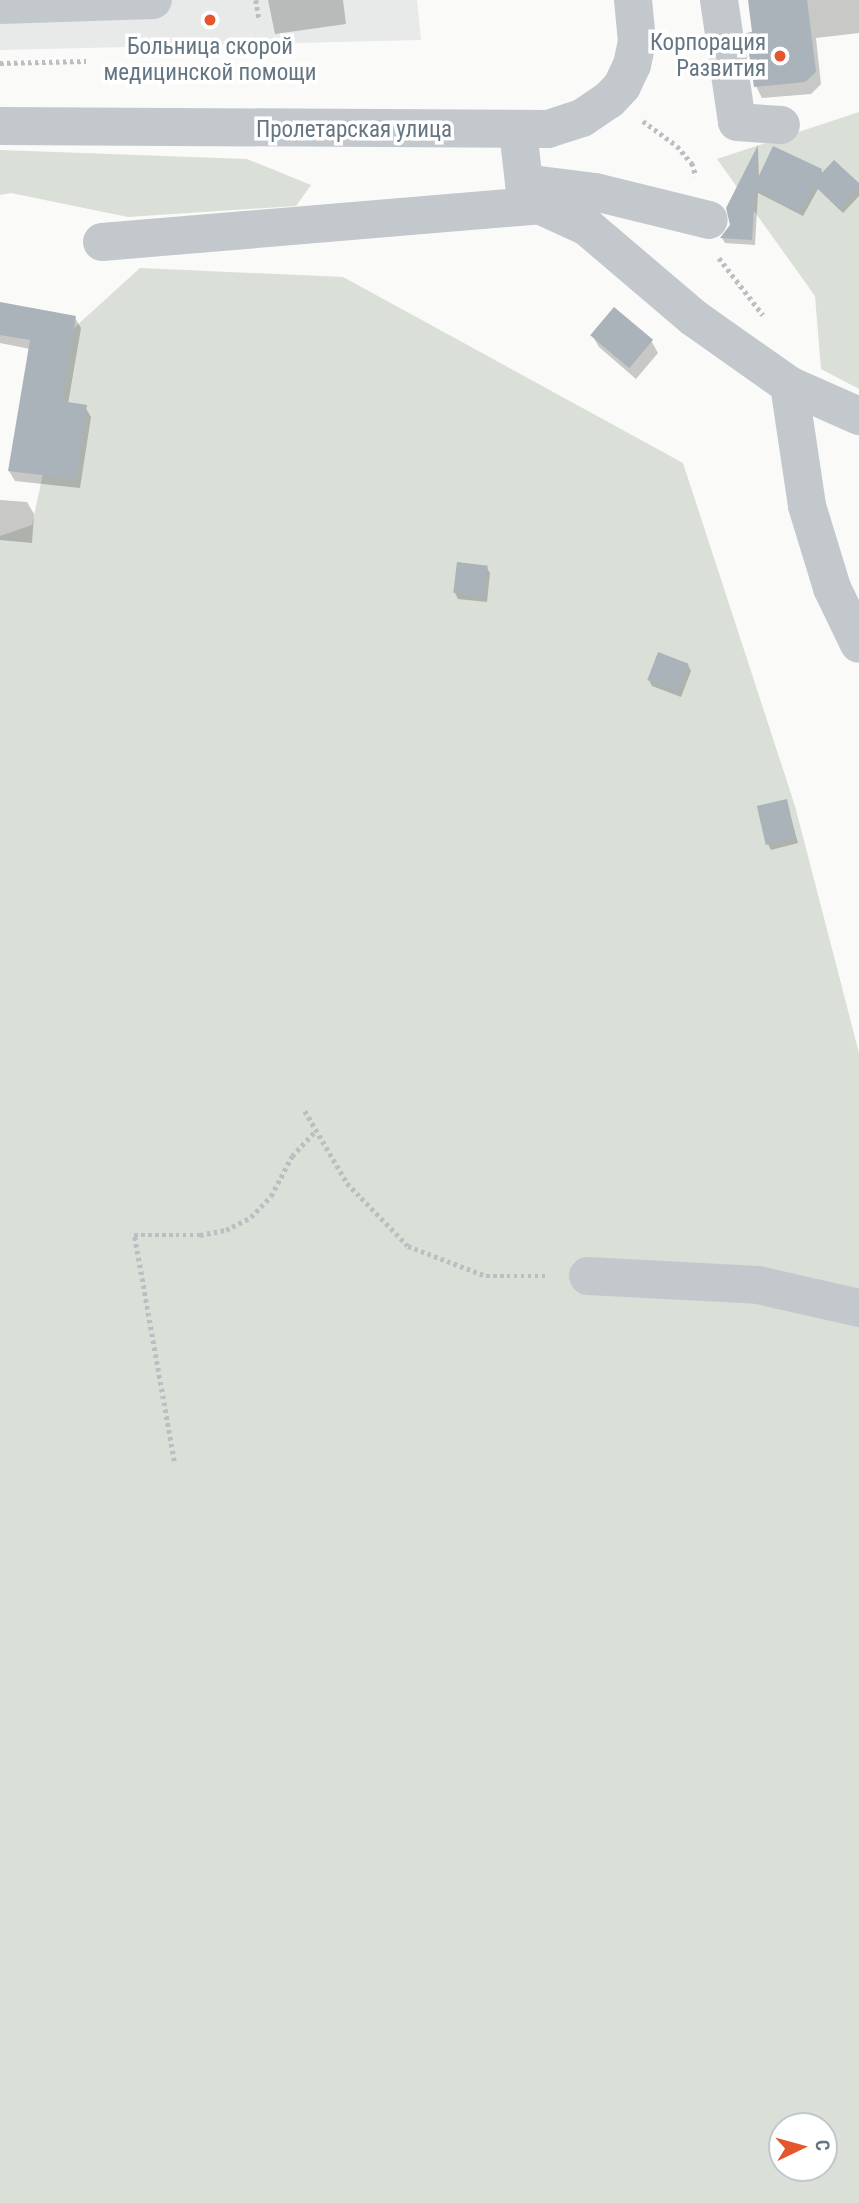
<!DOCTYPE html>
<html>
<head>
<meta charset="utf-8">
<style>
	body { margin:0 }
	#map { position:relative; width:859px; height:2203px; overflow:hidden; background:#fafaf8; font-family:"Roboto Condensed",sans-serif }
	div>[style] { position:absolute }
	.built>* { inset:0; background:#e8e9e9 }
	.green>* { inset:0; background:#dadfd7 }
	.shadow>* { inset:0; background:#0003 }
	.building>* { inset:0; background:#aab3b9; transform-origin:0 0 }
	.path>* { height:4.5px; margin-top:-2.25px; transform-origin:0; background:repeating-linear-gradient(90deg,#bbbfc2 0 3.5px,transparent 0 7px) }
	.minor>* { height:38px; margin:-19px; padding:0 19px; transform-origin:19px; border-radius:19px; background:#c3c8cc }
	.dots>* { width:19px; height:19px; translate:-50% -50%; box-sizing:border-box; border:4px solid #fff; border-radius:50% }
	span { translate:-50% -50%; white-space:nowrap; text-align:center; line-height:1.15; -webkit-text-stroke:7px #fff; paint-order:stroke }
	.poi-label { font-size:23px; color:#657683 }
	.right { translate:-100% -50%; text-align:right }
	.street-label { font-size:23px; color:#657683 }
	.north { position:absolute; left:768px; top:2112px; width:70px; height:70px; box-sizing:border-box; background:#fff; border:2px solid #c1c8cd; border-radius:50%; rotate:85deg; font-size:19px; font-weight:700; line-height:28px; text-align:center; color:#657683 }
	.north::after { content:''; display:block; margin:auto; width:24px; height:32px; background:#e4572e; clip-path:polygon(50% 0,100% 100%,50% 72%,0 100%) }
</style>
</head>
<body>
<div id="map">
	<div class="built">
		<i style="clip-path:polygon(0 0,417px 0,421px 40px,0 50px)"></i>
	</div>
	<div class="green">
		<i style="clip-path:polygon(859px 112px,859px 389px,821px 369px,815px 296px,717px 159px)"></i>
		<i style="clip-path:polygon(0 150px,247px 159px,311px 185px,296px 206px,128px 217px,11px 193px,0 195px)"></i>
		<i style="clip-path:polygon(evenodd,140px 268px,343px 277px,683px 463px,795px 806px,859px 1053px,859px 2203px,0 2203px,0 536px,32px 525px,74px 328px,140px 268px,782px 2126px,824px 2126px,824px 2168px,782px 2168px,782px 2126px)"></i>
	</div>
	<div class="shadow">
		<i style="clip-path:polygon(268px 0,343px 0,346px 24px,275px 34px)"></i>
		<i style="clip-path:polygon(750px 0,859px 0,859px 33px,816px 38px,821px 84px,811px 94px,762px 98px,756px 86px)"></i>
		<i style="clip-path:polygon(758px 149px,759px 179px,821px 170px,823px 174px,859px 186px,859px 196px,843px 213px,818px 189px,803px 216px,758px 193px,755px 245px,725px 243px,722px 238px,732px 225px,728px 208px)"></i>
		<i style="clip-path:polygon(0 304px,75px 318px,81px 328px,68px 404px,85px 407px,91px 417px,80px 488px,15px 481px,9px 471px,30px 349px,0 343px)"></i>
		<i style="clip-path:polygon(592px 335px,652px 342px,658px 353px,636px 379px,599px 347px)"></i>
		<i style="clip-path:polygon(0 500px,27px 502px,34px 514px,32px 543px,0 540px)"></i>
		<i style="clip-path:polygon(487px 568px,490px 573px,487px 602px,458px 599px,455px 593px)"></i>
		<i style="clip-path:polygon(688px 665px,691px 671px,681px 697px,652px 686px,649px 680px)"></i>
		<i style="clip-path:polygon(786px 801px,798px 843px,771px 850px,768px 844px)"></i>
	</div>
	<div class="building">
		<i style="clip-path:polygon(748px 0,807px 0,816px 72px,805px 82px,754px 87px,746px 33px,752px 32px)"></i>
		<i style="clip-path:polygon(758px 145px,756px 182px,773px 146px,822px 169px,819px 176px,834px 160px,859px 183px,859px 187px,839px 209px,814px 185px,800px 212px,755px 189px,752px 240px,720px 238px,730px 225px,726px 208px)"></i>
		<i style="clip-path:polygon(0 302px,76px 316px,62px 401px,87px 405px,75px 479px,8px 471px,30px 340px,0 335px)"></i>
		<i style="left:614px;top:307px;width:51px;height:37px;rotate:40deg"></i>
		<i style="left:457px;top:562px;width:31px;height:31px;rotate:7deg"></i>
		<i style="left:658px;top:652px;width:33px;height:30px;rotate:21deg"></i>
		<i style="left:787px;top:799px;width:40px;height:31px;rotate:77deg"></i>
	</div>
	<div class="path">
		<i style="left:256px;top:0;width:20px;rotate:81deg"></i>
		<i style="left:0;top:63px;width:86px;rotate:-1.3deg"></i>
		<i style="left:643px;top:121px;width:42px;rotate:36.3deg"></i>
		<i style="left:677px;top:146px;width:23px;rotate:49deg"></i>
		<i style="left:692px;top:163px;width:14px;rotate:73deg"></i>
		<i style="left:719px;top:258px;width:72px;rotate:52.3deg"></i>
		<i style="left:305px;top:1111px;width:83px;rotate:59.7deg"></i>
		<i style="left:347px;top:1183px;width:88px;rotate:45.9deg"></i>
		<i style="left:408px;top:1246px;width:84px;rotate:21deg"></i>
		<i style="left:486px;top:1276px;width:62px"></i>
		<i style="left:174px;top:1461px;width:230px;rotate:-100deg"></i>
		<i style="left:134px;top:1235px;width:66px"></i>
		<i style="left:200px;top:1235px;width:26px;rotate:-11deg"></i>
		<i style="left:226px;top:1230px;width:28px;rotate:-27deg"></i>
		<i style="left:251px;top:1217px;width:29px;rotate:-46deg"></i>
		<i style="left:271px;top:1196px;width:45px;rotate:-62.3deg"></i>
		<i style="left:292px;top:1156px;width:35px;rotate:-47deg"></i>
	</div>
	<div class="minor">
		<i style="left:719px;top:0;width:123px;rotate:81.6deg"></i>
		<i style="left:737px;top:122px;width:44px;rotate:3.9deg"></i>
		<i style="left:0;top:5px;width:153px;rotate:-1.9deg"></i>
		<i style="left:0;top:126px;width:548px;rotate:0.31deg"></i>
		<i style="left:548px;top:129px;width:36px;rotate:-18deg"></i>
		<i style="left:582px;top:118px;width:32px;rotate:-34deg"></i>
		<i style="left:609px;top:100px;width:19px;rotate:-47deg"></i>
		<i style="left:622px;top:86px;width:23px;rotate:-65deg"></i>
		<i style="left:632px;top:65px;width:24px;rotate:-78deg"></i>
		<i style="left:637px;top:42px;width:42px;rotate:-95.4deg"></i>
		<i style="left:518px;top:131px;width:52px;rotate:83.4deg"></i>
		<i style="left:524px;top:183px;width:27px;rotate:56deg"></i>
		<i style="left:539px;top:205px;width:53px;rotate:24.6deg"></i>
		<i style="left:587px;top:227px;width:140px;rotate:40.4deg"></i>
		<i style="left:694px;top:318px;width:116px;rotate:35.2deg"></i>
		<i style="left:789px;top:385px;width:77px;rotate:23.9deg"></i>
		<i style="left:524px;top:183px;width:72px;rotate:7.2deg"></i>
		<i style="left:595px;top:192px;width:117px;rotate:13.8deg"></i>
		<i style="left:102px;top:242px;width:439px;rotate:-4.8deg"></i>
		<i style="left:789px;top:385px;width:122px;rotate:81.5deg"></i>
		<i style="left:807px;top:506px;width:86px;rotate:73deg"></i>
		<i style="left:832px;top:588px;width:62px;rotate:64.3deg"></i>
		<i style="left:588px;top:1276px;width:170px;rotate:3deg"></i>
		<i style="left:758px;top:1285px;width:104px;rotate:12.8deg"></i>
	</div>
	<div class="dots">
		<i style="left:210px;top:20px;background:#e4572e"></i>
		<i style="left:780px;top:56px;background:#e4572e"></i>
	</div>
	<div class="poi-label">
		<span class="right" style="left:766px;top:56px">Корпорация<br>Развития</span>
		<span style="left:210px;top:60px">Больница скорой<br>медицинской помощи</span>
	</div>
	<div class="street-label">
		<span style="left:354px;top:130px">Пролетарская улица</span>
	</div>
	<div class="north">С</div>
</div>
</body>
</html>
